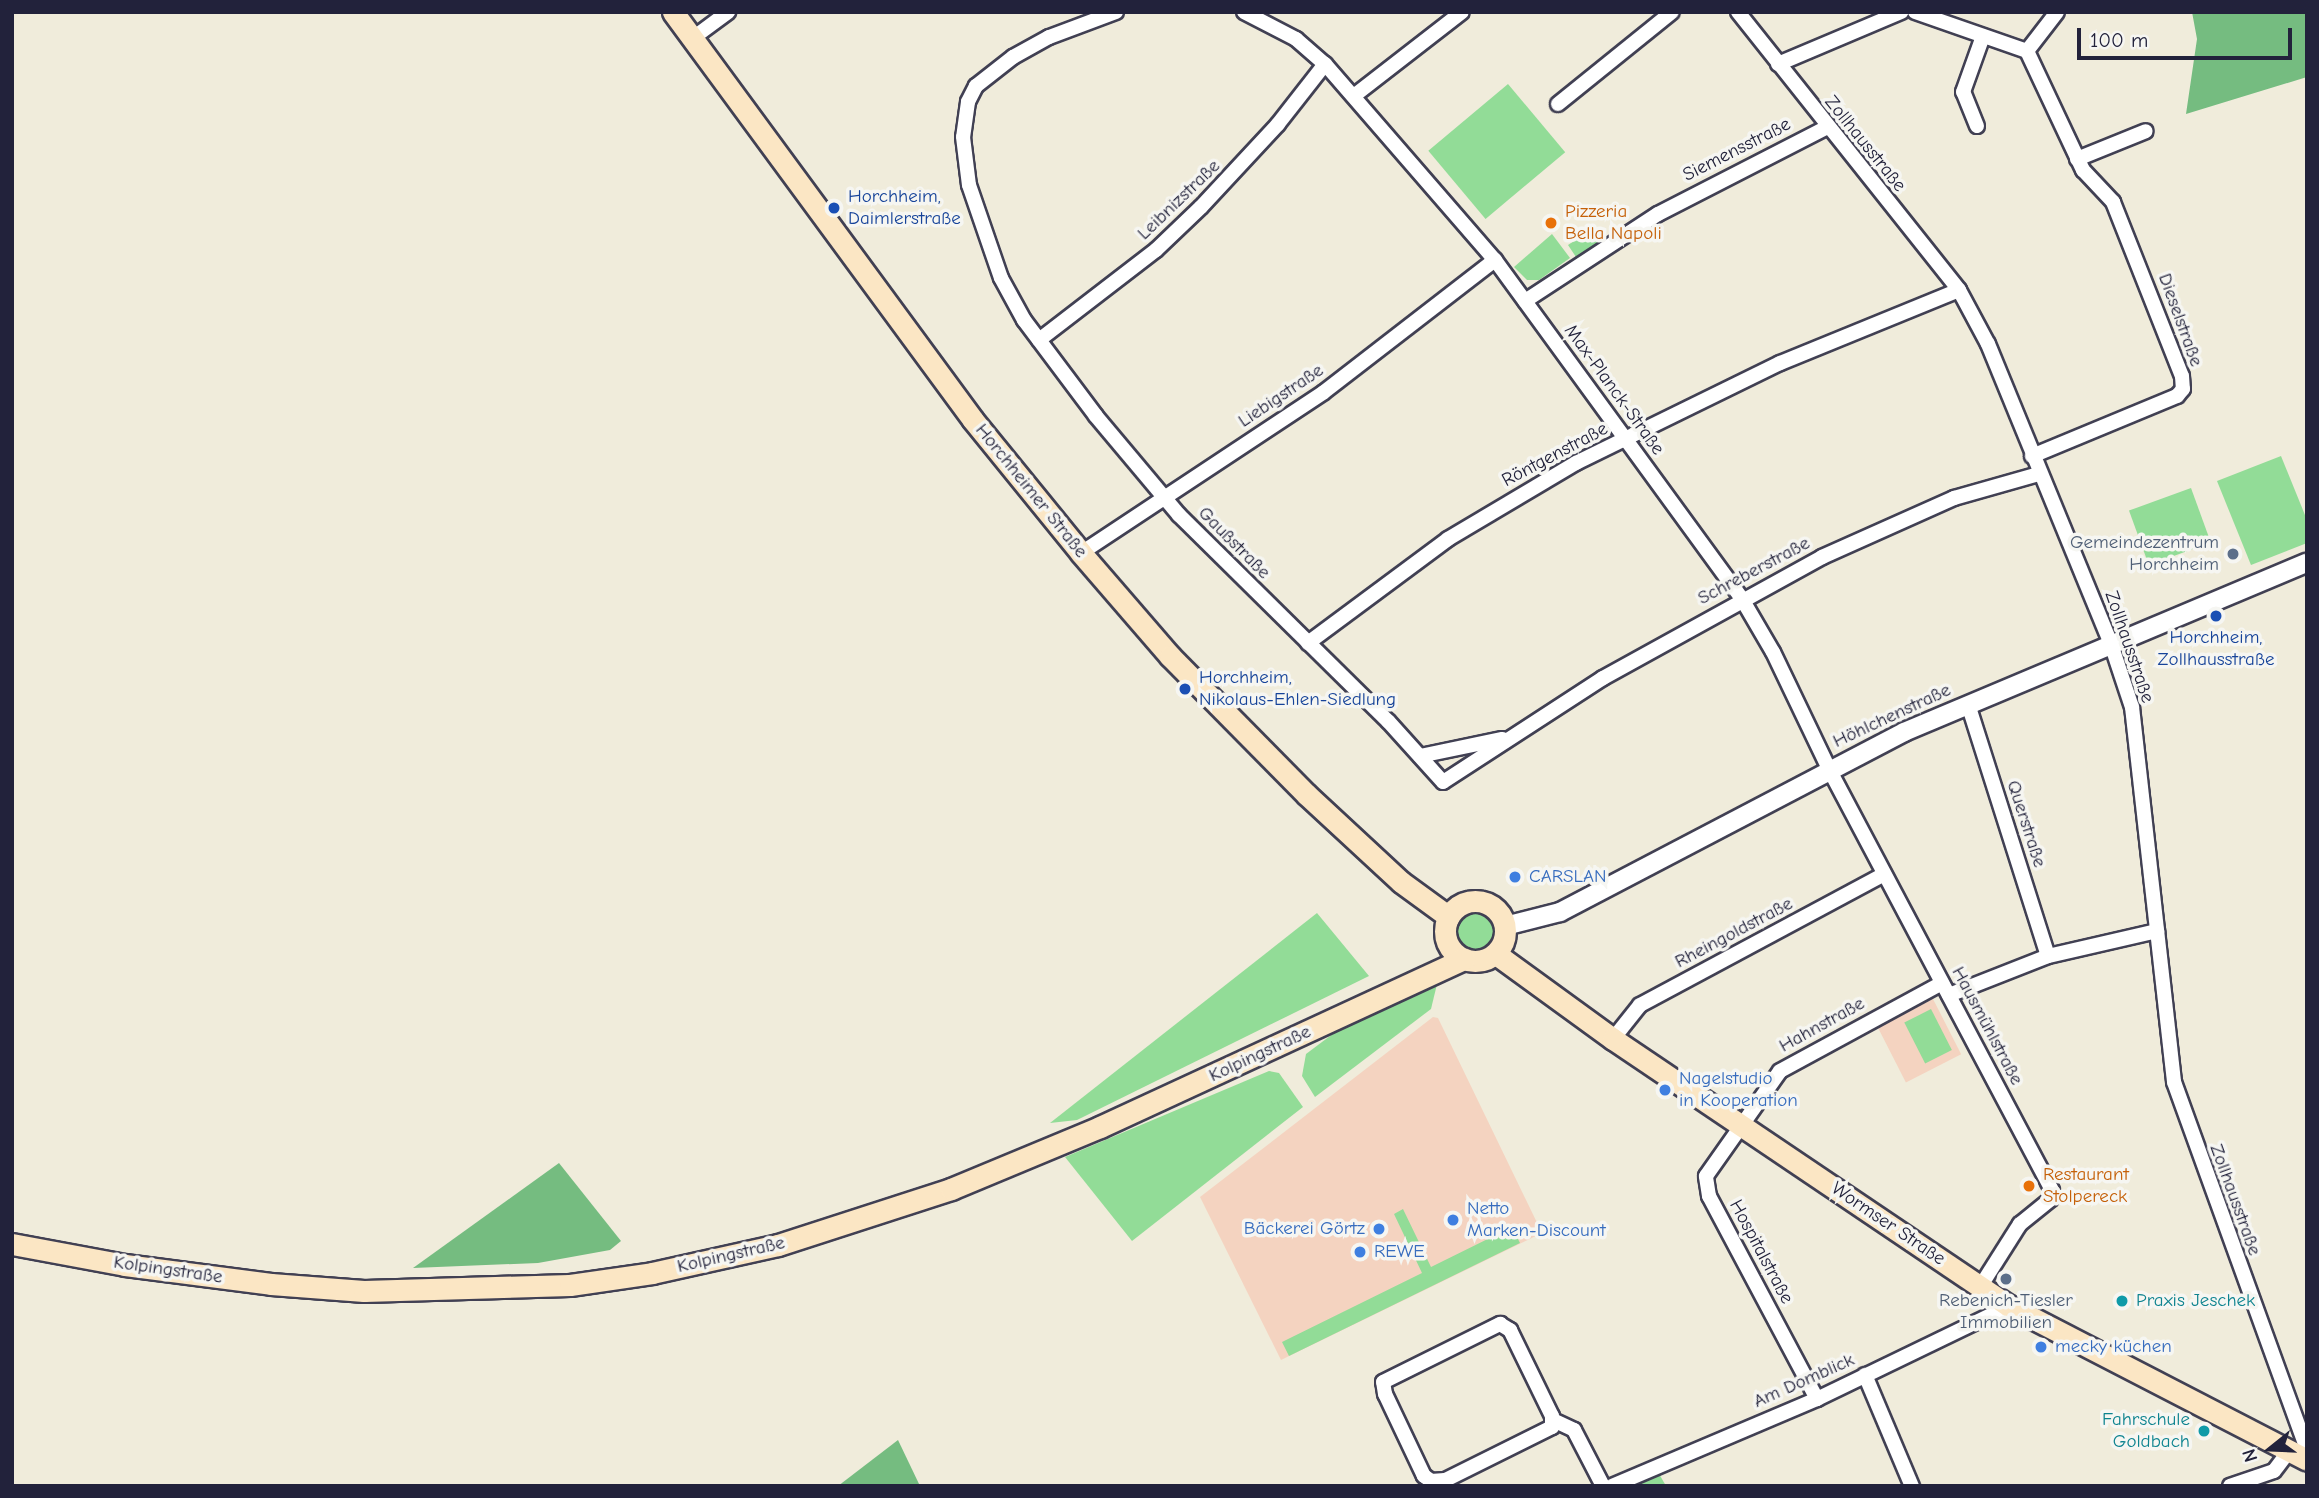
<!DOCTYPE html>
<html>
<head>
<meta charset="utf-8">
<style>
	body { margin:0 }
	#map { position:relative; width:2319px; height:1498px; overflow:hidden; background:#f0ecdb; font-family:"Comic Neue",sans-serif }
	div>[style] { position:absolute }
	.built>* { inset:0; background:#f4d3c0; transform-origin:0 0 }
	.green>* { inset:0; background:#92dc97; transform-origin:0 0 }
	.round { border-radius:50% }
	.forest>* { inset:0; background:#75bc80 }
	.roads { filter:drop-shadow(2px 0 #414053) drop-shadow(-2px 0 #414053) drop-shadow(0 2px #414053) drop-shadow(0 -2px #414053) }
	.minor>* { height:14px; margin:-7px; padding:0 7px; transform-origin:7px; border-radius:7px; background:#fff }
	.tertiary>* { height:18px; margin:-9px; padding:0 9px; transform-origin:9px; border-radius:9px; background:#fff }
	.secondary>* { height:21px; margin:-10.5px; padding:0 10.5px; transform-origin:10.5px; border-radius:10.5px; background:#fbe6c4 }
	.secondary>.ring { margin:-10.5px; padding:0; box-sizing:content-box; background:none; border:21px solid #fbe6c4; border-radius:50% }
	.dots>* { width:19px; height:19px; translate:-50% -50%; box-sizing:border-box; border:4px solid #f6f6f2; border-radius:50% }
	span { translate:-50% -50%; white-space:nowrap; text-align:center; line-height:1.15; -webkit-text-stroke:7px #f6f6f2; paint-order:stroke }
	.street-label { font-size:19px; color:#22223b }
	.transit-label { font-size:19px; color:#164399 }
	.left { translate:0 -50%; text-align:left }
	.food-label { font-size:19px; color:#c56008 }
	.service-label { font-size:19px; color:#4e5e75 }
	.right { translate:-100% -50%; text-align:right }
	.shop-label { font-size:19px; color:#366cbe }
	.culture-label { font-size:19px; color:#0d838f }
	.frame { position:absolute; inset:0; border:14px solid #22223b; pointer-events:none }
	.north { position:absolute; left:2235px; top:1414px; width:70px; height:70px; -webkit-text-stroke:5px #f6f6f2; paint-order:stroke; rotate:252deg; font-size:19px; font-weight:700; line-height:28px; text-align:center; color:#22223b }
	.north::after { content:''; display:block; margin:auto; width:24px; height:32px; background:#22223b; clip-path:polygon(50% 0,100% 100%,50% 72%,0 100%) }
	.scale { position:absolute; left:2077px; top:28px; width:215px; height:32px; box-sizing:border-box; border:4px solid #22223b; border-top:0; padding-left:9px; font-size:21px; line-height:24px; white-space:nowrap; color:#22223b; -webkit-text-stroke:5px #f6f6f2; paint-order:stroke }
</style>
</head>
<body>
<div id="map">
	<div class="built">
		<i style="left:1933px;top:999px;width:62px;height:62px;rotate:63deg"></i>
		<i style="clip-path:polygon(1433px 1017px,1438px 1018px,1542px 1233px,1281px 1360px,1200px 1197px)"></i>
	</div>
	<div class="green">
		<i style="left:1508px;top:84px;width:89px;height:104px;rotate:50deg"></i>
		<i style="clip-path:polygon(1602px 229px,1607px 237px,1576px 257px,1568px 245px,1586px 233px,1589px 238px)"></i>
		<i style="clip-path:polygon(1552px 234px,1570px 258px,1539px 280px,1527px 280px,1514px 267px)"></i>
		<i style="clip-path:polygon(2281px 456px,2307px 520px,2307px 543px,2251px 565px,2217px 481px)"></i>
		<i style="left:2191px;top:488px;width:58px;height:66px;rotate:70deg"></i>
		<i class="round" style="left:1454px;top:909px;width:44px;height:44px"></i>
		<i style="clip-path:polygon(1317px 913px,1369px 976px,1077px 1120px,1050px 1123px)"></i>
		<i style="clip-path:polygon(1438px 980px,1431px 1009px,1315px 1097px,1302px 1076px,1306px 1054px,1334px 1033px)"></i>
		<i style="left:1931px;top:1009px;width:46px;height:30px;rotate:63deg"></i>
		<i style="clip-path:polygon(1269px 1071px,1279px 1073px,1303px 1107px,1132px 1241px,1065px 1157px)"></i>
		<i style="clip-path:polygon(1403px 1209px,1431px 1267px,1512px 1227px,1520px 1243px,1289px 1356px,1282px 1342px,1422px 1273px,1394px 1214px)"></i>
		<i style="clip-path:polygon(1658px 1472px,1666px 1486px,1623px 1486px)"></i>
	</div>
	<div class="forest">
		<i style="clip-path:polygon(2192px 12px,2307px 12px,2307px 77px,2186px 114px,2197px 39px)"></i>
		<i style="clip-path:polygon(559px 1163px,621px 1241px,610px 1250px,538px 1263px,413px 1268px)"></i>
		<i style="clip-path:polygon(898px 1440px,920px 1486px,838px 1486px)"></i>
	</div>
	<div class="roads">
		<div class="minor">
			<i style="left:1116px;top:12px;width:72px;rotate:159.5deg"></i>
			<i style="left:1049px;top:37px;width:41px;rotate:150.9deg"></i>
			<i style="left:1013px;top:57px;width:47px;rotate:141.9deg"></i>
			<i style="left:976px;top:86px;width:18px;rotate:117deg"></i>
			<i style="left:968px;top:102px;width:35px;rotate:98deg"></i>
			<i style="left:963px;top:137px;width:48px;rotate:82.9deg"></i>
			<i style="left:969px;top:185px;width:98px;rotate:71deg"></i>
			<i style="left:1001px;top:278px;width:48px;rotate:61.3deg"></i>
			<i style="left:1024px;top:320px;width:120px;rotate:53.1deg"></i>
			<i style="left:1096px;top:416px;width:129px;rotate:50deg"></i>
			<i style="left:1179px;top:515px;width:293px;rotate:44.6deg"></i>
			<i style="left:1388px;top:721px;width:82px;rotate:48deg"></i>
			<i style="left:1443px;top:782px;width:191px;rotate:-33deg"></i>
			<i style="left:1603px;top:678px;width:250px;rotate:-28.9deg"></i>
			<i style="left:1822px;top:557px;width:145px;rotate:-24.1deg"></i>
			<i style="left:1954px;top:498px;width:88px;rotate:-15.8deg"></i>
			<i style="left:1244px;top:12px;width:59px;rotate:27.4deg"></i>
			<i style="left:1296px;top:39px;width:38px;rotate:41deg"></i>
			<i style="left:1325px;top:64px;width:259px;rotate:49.1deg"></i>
			<i style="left:1495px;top:260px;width:419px;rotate:53.9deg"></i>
			<i style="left:1742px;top:599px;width:61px;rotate:59.7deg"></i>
			<i style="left:1773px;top:652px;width:130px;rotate:64.4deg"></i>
			<i style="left:1829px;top:769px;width:477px;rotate:62.1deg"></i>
			<i style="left:2052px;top:1191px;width:8px;rotate:97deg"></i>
			<i style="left:2051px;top:1199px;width:40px;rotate:141deg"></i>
			<i style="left:2020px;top:1224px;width:75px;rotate:122.4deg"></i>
			<i style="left:1738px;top:12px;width:355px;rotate:51.5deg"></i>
			<i style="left:1959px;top:290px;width:61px;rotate:61.8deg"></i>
			<i style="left:1988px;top:344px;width:327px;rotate:67.7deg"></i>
			<i style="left:2112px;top:647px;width:63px;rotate:71.6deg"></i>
			<i style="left:2132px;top:707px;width:377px;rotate:83.6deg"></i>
			<i style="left:2174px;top:1082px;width:390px;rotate:70.1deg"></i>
			<i style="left:2307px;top:1449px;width:9px;rotate:111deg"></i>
			<i style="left:1915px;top:12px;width:119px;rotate:19.2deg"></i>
			<i style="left:2027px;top:51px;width:132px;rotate:64.8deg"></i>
			<i style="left:2083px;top:170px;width:44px;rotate:46.8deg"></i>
			<i style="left:2113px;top:202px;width:187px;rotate:68.4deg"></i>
			<i style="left:2182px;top:376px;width:13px;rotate:86deg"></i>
			<i style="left:2183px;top:389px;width:9px;rotate:131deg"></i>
			<i style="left:2177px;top:396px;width:157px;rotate:157.5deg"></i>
			<i style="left:693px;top:38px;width:44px;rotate:-36.6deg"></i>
			<i style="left:2027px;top:51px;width:49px;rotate:-52.4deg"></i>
			<i style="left:1778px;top:64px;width:134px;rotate:-22.9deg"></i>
			<i style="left:1355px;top:95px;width:135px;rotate:-37.8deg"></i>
			<i style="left:1558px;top:104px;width:146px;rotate:-38.9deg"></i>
			<i style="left:1977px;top:126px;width:37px;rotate:-112deg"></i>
			<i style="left:1963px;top:92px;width:59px;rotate:-70.3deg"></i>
			<i style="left:2077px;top:159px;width:74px;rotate:-22.1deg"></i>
			<i style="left:1525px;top:301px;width:159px;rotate:-33.2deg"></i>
			<i style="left:1658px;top:214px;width:190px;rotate:-27.2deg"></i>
			<i style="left:1039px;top:340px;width:148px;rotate:-37.6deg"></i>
			<i style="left:1156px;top:250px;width:62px;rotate:-43.7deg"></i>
			<i style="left:1201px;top:207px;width:113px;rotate:-47.1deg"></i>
			<i style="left:1278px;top:124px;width:76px;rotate:-51.9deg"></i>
			<i style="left:1081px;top:553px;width:291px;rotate:-33.5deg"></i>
			<i style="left:1324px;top:392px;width:216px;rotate:-37.7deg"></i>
			<i style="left:1308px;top:643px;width:174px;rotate:-36.6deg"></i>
			<i style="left:1448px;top:539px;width:149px;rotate:-30.7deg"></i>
			<i style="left:1576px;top:463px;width:227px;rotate:-26.1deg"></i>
			<i style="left:1780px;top:363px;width:193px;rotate:-22.2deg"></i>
			<i style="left:1968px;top:704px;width:264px;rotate:72.4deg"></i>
			<i style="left:1420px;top:756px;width:84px;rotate:-11.7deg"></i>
			<i style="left:1949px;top:995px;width:106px;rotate:-21.5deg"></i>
			<i style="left:2048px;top:956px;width:112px;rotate:-12.9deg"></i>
			<i style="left:1613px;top:1039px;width:43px;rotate:-51.5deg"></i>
			<i style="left:1640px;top:1005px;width:277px;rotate:-28.2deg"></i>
			<i style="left:1500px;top:1324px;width:12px;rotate:31deg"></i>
			<i style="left:1510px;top:1330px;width:96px;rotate:64deg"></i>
			<i style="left:1552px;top:1416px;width:11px;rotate:90deg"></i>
			<i style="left:1552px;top:1427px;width:119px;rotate:153.6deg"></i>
			<i style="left:1445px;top:1480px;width:14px;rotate:176deg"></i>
			<i style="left:1431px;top:1481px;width:9px;rotate:-144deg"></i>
			<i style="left:1424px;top:1476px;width:91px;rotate:-115.4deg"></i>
			<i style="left:1385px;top:1394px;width:12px;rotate:-99deg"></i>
			<i style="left:1383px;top:1382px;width:131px;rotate:-26.4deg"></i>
			<i style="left:1865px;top:1375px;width:121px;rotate:67.1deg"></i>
			<i style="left:1817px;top:1399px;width:230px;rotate:-118deg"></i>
			<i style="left:1709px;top:1196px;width:20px;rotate:-99deg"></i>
			<i style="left:1706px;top:1176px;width:128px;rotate:-54.8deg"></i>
			<i style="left:1780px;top:1071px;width:184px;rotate:-28.5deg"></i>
			<i style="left:1553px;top:1420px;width:23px;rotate:25deg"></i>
			<i style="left:1574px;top:1430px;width:63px;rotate:62.6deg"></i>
			<i style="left:1612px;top:1486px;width:223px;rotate:-23deg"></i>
			<i style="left:1817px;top:1399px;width:213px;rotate:-25.8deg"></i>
			<i style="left:2230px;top:1486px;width:46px;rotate:-18.8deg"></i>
			<i style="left:2274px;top:1471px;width:26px;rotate:-53deg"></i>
		</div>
		<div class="tertiary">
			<i style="left:1505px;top:926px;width:57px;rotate:-14.3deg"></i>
			<i style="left:1560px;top:912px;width:388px;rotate:-27.6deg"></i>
			<i style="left:1904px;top:732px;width:437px;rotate:-22.8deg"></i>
		</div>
		<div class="secondary">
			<i style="left:673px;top:12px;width:506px;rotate:53.67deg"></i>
			<i style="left:973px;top:420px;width:171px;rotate:50.9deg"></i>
			<i style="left:1081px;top:553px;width:136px;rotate:49.2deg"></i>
			<i style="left:1170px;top:656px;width:194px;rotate:45.4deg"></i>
			<i style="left:1306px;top:794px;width:129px;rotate:42.8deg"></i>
			<i style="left:1401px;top:882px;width:59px;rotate:36.1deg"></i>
			<i class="ring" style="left:1445px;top:901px;width:39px;height:39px"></i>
			<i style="left:1496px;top:954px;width:145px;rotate:36deg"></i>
			<i style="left:1613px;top:1039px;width:478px;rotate:34deg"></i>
			<i style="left:2009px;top:1306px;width:335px;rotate:27.3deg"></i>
			<i style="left:12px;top:1244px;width:115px;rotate:10.5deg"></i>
			<i style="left:125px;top:1265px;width:147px;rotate:7.4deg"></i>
			<i style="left:271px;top:1284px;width:93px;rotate:4.3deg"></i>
			<i style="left:364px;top:1291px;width:206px;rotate:-1.7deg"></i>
			<i style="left:570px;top:1285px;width:83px;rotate:-8.3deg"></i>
			<i style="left:652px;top:1273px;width:129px;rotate:-12.5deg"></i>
			<i style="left:778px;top:1245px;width:182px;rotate:-17.9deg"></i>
			<i style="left:951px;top:1189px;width:161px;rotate:-22.6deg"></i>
			<i style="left:1100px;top:1127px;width:401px;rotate:-24.8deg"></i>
		</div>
	</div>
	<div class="dots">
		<i style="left:834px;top:208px;background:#1a4fb4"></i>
		<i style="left:1551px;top:223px;background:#e8710a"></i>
		<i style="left:2233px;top:554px;background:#5c6f8a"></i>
		<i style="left:2216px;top:616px;background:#1a4fb4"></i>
		<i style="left:1185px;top:689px;background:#1a4fb4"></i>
		<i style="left:1515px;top:877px;background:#3f7fe0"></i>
		<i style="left:1665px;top:1090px;background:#3f7fe0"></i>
		<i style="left:2029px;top:1186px;background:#e8710a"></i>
		<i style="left:1453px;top:1220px;background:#3f7fe0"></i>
		<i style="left:1379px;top:1229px;background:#3f7fe0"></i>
		<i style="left:1360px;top:1252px;background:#3f7fe0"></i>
		<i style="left:2006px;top:1279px;background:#5c6f8a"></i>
		<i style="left:2122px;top:1301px;background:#0f9aa8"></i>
		<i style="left:2041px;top:1347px;background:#3f7fe0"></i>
		<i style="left:2204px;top:1431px;background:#0f9aa8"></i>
	</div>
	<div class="street-label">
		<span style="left:1865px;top:144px;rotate:51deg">Zollhausstraße</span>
		<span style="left:1737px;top:150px;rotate:-27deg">Siemensstraße</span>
		<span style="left:1179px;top:200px;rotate:-44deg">Leibnizstraße</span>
		<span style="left:2180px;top:320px;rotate:70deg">Dieselstraße</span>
		<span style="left:1614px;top:390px;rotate:54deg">Max-Planck-Straße</span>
		<span style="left:1281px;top:396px;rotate:-34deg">Liebigstraße</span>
		<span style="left:1555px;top:455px;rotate:-28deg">Röntgenstraße</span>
		<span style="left:1031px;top:491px;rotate:51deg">Horchheimer Straße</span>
		<span style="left:1234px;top:543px;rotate:45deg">Gaußstraße</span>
		<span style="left:1754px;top:571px;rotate:-28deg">Schreberstraße</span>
		<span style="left:2129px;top:647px;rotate:71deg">Zollhausstraße</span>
		<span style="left:1892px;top:716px;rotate:-25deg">Höhlchenstraße</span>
		<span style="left:2026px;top:824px;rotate:72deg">Querstraße</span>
		<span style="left:1734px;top:933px;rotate:-28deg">Rheingoldstraße</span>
		<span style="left:1822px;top:1025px;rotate:-29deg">Hahnstraße</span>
		<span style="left:1987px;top:1026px;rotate:62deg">Hausmühlstraße</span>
		<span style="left:1260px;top:1054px;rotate:-25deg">Kolpingstraße</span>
		<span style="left:2235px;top:1200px;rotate:70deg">Zollhausstraße</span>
		<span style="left:1888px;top:1224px;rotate:34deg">Wormser Straße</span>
		<span style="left:1761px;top:1252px;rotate:62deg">Hospitalstraße</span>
		<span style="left:731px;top:1255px;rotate:-13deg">Kolpingstraße</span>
		<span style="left:168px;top:1270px;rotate:8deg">Kolpingstraße</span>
		<span style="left:1804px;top:1381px;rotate:-24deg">Am Domblick</span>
	</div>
	<div class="transit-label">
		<span class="left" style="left:848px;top:208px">Horchheim,<br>Daimlerstraße</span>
		<span style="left:2216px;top:649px">Horchheim,<br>Zollhausstraße</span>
		<span class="left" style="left:1199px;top:689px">Horchheim,<br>Nikolaus-Ehlen-Siedlung</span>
	</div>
	<div class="food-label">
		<span class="left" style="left:1565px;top:223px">Pizzeria<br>Bella Napoli</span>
		<span class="left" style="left:2043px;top:1186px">Restaurant<br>Stolpereck</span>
	</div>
	<div class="service-label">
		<span class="right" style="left:2219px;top:554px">Gemeindezentrum<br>Horchheim</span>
		<span style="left:2006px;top:1312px">Rebenich-Tiesler<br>Immobilien</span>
	</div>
	<div class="shop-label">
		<span class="left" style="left:1529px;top:877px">CARSLAN</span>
		<span class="left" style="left:1679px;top:1090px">Nagelstudio<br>in Kooperation</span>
		<span class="left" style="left:1467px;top:1220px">Netto<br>Marken-Discount</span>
		<span class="right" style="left:1365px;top:1229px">Bäckerei Görtz</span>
		<span class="left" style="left:1374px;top:1252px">REWE</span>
		<span class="left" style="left:2055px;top:1347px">mecky küchen</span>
	</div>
	<div class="culture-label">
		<span class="left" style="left:2136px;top:1301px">Praxis Jeschek</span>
		<span class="right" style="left:2190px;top:1431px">Fahrschule<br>Goldbach</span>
	</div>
	<div class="frame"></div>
	<div class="north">N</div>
	<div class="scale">100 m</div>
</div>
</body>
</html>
